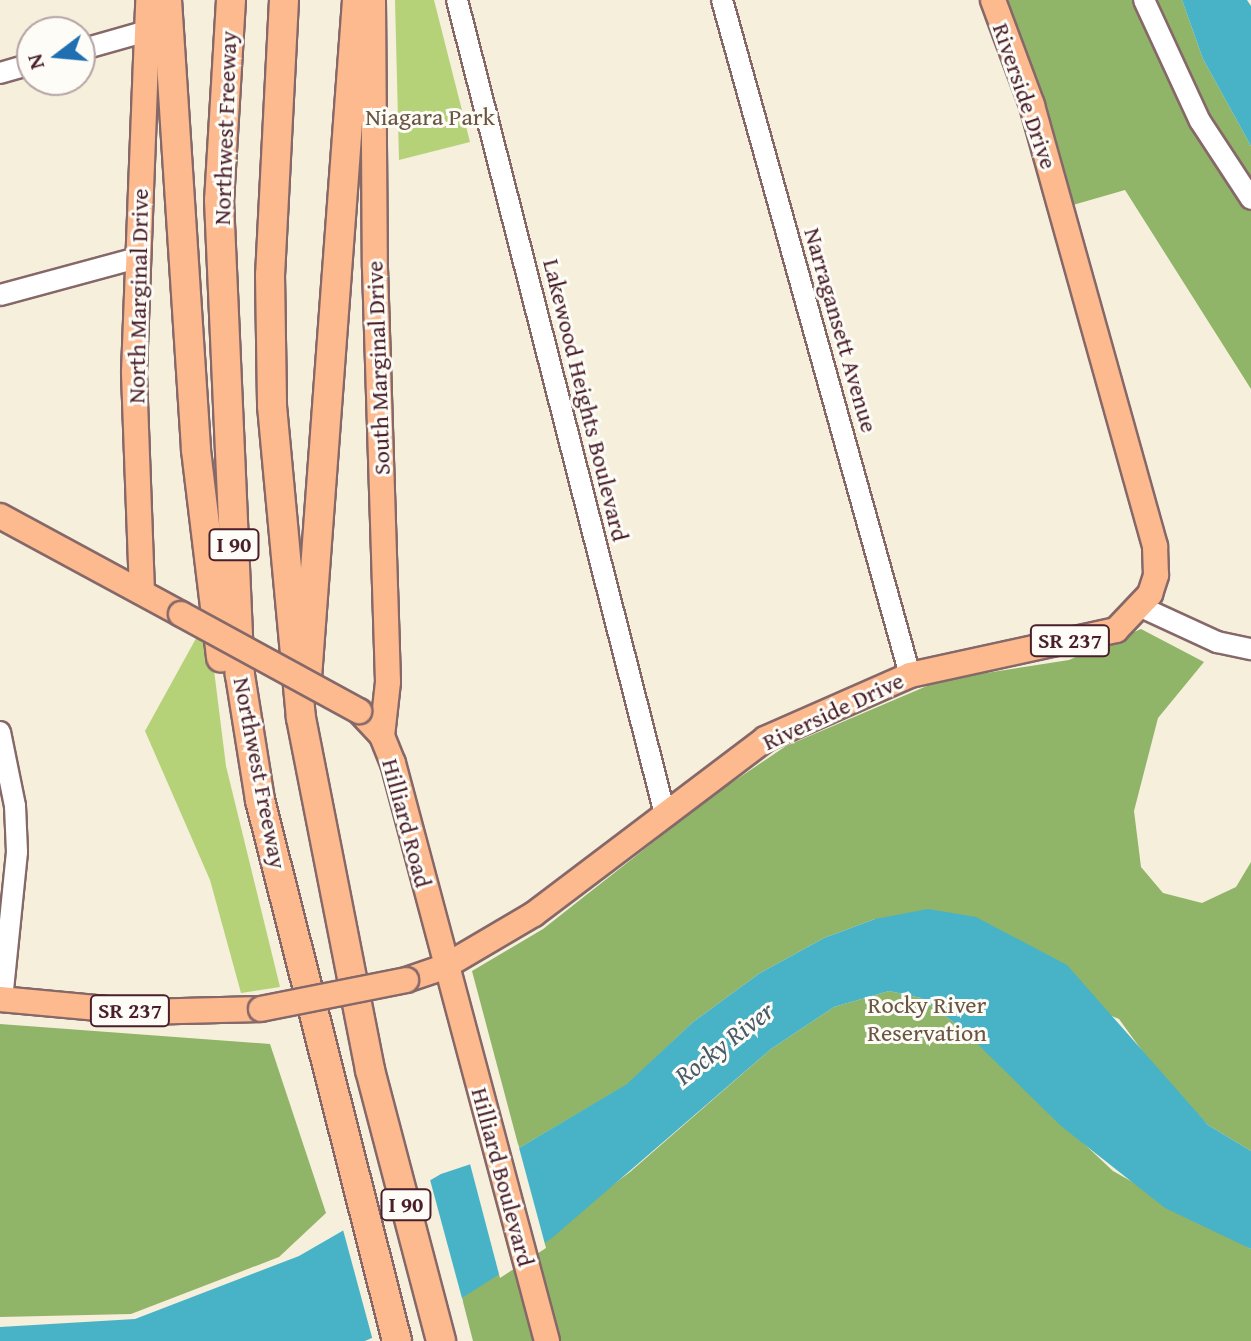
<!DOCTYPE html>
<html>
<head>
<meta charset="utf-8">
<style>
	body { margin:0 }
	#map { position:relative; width:1251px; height:1341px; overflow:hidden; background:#f5efdc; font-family:"Gentium Book Plus",serif }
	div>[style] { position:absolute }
	.green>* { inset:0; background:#b6d278 }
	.forest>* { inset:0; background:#90b468 }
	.water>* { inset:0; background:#48b3c6 }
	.pier>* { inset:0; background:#f5efdc }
	.roads { filter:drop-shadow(2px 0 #866869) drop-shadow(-2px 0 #866869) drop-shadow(0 2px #866869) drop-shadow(0 -2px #866869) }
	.minor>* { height:20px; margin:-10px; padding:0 10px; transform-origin:10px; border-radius:10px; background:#fff }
	.major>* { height:24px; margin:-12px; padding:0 12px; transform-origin:12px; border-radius:12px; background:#fcba8e }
	.highway>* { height:28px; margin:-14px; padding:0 14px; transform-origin:14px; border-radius:14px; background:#fcba8e }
	.bridges { filter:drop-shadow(2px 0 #866869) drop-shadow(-2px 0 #866869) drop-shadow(0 2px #866869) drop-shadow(0 -2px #866869) }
	.major-bridge>* { height:24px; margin:-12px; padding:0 12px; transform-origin:12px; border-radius:12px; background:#fcba8e }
	span { translate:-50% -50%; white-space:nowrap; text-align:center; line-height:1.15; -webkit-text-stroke:6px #fdfcf7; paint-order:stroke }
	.shield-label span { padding:2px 6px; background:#fdfcf7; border:2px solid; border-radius:6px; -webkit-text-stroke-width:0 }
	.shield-label { font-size:22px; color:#4a1f2b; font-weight:700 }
	.street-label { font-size:24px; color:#4a1f2b }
	.park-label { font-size:24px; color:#6a5542 }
	.water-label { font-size:26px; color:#495a69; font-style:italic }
	.north { position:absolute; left:16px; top:16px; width:80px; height:80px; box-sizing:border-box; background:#fdfcf7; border:2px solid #b5a4a5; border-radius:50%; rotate:254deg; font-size:22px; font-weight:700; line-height:32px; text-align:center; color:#4a1f2b }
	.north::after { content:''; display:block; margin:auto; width:28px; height:36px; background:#1f6fb2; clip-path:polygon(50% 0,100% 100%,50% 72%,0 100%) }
</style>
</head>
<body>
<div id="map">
	<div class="green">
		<i style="clip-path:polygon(395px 0,434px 0,470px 142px,399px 160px)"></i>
		<i style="clip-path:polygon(199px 633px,210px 638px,226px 766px,280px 987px,241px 993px,210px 880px,145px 731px)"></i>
	</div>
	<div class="forest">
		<i style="clip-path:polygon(1008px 0,1137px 0,1146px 28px,1158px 22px,1151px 0,1182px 0,1203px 59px,1251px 146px,1251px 389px,1125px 190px,1066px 207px)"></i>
		<i style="clip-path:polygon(1141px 629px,1204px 662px,1158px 718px,1134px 811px,1141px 867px,1163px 893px,1202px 903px,1236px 887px,1251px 862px,1251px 1151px,1208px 1125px,1159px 1074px,1119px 1019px,875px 919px,824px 938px,760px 973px,693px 1022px,628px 1084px,519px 1148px,472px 971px,543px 929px,712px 796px,786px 746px,941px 680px,1069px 660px)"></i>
		<i style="clip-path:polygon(889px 991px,921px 998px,960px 1027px,1113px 1171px,1251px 1249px,1251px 1341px,473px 1341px,462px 1298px,630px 1172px,771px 1049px,834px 1007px)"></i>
		<i style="clip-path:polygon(0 1024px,270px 1044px,326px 1213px,279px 1257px,131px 1314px,0 1317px)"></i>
	</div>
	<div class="water">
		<i style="clip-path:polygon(1182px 0,1247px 0,1251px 6px,1251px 146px,1203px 59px)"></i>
		<i style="clip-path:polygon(928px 909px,976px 917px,1067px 965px,1208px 1125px,1251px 1151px,1251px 1249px,1165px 1208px,1061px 1126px,960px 1027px,921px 998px,889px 991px,834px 1007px,771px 1049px,552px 1238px,495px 1277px,462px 1298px,365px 1341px,0 1341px,0 1327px,135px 1319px,299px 1256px,441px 1174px,519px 1148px,627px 1084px,693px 1022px,760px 973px,824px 938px,875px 919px)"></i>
	</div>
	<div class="pier">
		<i style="clip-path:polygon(518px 1144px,546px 1248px,500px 1278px,469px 1160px)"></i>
		<i style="clip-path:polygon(429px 1176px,463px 1302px,373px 1341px,342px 1226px)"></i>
	</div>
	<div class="roads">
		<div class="minor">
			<i style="left:457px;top:0;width:840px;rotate:75.67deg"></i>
			<i style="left:722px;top:0;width:701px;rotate:74.44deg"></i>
			<i style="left:1144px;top:0;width:133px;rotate:65.2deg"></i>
			<i style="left:1200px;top:121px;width:93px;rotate:56.8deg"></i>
			<i style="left:80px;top:50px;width:70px;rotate:-15.8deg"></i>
			<i style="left:0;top:73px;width:33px;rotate:-16deg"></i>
			<i style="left:0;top:295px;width:142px;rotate:-15.1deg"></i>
			<i style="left:1141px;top:607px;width:84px;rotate:24.7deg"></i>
			<i style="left:1217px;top:642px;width:35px;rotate:12deg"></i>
			<i style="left:0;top:732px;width:76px;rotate:78.5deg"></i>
			<i style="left:15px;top:806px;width:46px;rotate:87.5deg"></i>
			<i style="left:17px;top:852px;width:148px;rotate:95.8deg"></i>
		</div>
		<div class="major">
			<i style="left:373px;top:0;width:268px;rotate:89.6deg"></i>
			<i style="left:375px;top:268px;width:414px;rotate:88.2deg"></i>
			<i style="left:388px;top:682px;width:54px;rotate:96.3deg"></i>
			<i style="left:0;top:516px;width:206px;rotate:28.4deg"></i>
			<i style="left:142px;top:592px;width:220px;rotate:-92.1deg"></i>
			<i style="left:134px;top:372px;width:372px;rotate:-87.8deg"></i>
			<i style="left:359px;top:711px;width:34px;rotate:47deg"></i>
			<i style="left:382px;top:736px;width:29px;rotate:68deg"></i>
			<i style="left:393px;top:763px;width:598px;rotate:75.08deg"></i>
			<i style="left:406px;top:980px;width:40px;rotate:-18.9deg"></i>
			<i style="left:444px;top:967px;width:104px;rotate:-30.5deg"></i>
			<i style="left:534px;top:914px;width:290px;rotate:-37.1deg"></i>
			<i style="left:765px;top:739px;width:158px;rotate:-23.8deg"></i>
			<i style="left:910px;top:675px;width:211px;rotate:-12.3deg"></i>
			<i style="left:1116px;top:630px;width:50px;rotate:-46.6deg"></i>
			<i style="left:1150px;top:594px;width:20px;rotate:-72deg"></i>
			<i style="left:1156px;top:575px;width:29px;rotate:-92deg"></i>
			<i style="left:1155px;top:546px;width:458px;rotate:-105.6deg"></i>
			<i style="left:1032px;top:105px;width:112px;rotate:-110.4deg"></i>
			<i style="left:0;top:999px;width:142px;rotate:5.3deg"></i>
			<i style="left:141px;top:1012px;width:120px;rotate:-1.4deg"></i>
		</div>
		<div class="highway">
			<i style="left:167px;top:0;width:451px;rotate:86.3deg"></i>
			<i style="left:196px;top:450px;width:209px;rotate:83.1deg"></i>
			<i style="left:231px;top:0;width:200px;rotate:93.4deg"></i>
			<i style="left:219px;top:200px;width:475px;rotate:87.5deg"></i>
			<i style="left:240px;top:675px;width:127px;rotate:80.9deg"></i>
			<i style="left:260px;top:800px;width:558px;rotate:75.79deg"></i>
			<i style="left:284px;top:0;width:275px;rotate:92.9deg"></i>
			<i style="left:270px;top:275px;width:131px;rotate:89.1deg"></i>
			<i style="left:272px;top:406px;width:313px;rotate:84.7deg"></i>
			<i style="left:301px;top:718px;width:359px;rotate:78.9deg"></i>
			<i style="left:370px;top:1070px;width:280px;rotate:75.3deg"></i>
			<i style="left:307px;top:678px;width:680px;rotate:-85.78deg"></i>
		</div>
	</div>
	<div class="bridges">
		<div class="major-bridge">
			<i style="left:181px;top:614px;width:203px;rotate:28.6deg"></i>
			<i style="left:261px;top:1009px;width:148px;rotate:-11.3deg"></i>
		</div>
	</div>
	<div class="shield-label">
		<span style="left:234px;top:545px">I 90</span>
		<span style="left:1070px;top:641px">SR 237</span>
		<span style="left:130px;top:1011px">SR 237</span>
		<span style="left:406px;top:1205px">I 90</span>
	</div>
	<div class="street-label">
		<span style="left:1025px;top:96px;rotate:71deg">Riverside Drive</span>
		<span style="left:225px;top:128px;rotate:-88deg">Northwest Freeway</span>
		<span style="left:138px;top:296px;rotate:-89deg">North Marginal Drive</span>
		<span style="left:841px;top:330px;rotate:74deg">Narragansett Avenue</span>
		<span style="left:378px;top:368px;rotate:-92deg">South Marginal Drive</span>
		<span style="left:586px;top:400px;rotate:76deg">Lakewood Heights Boulevard</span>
		<span style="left:833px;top:711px;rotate:-25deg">Riverside Drive</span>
		<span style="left:260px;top:773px;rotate:79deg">Northwest Freeway</span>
		<span style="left:407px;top:823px;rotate:75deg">Hilliard Road</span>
		<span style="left:503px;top:1177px;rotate:75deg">Hilliard Boulevard</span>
	</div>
	<div class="park-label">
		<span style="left:430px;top:117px">Niagara Park</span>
		<span style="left:927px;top:1019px">Rocky River<br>Reservation</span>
	</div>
	<div class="water-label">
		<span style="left:724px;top:1043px;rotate:-38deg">Rocky River</span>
	</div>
	<div class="north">N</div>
</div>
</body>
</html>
